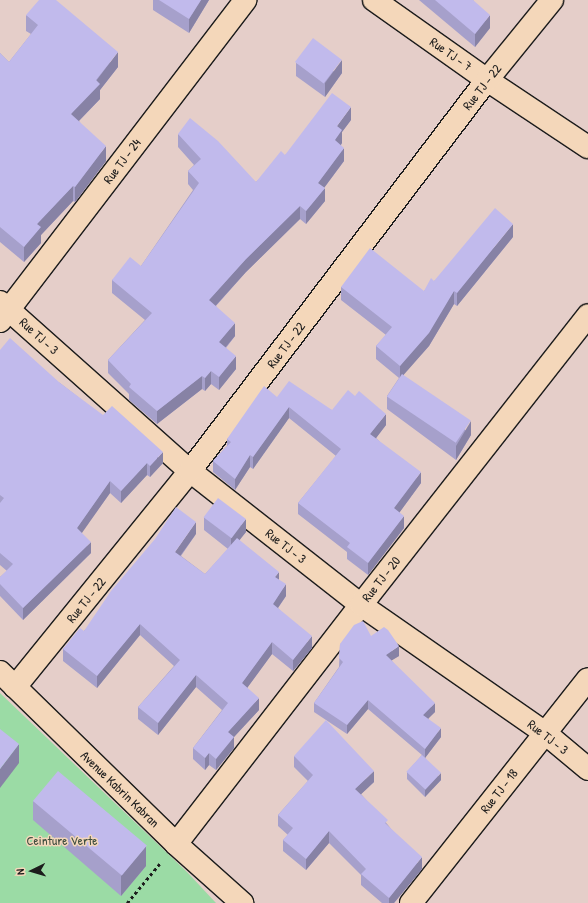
<!DOCTYPE html>
<html>
<head>
<meta charset="utf-8">
<style>
	body { margin:0 }
	#map { position:relative; width:588px; height:903px; overflow:hidden; background:#e5cec9; font-family:"Patrick Hand",sans-serif }
	div>[style] { position:absolute }
	.green>* { inset:0; background:#9bdba5 }
	.path>* { height:2.5px; margin-top:-1.25px; transform-origin:0; background:repeating-linear-gradient(90deg,#1c1c1c 0 3px,transparent 0 6px) }
	.roads { filter:drop-shadow(1px 0 #1c1c1c) drop-shadow(-1px 0 #1c1c1c) drop-shadow(0 1px #1c1c1c) drop-shadow(0 -1px #1c1c1c) }
	.minor>* { height:22px; margin:-11px; padding:0 11px; transform-origin:11px; border-radius:11px; background:#f4d7ba }
	.wall>* { inset:0; background:#a6a0cb }
	.shaded-wall>* { inset:0; background:#8782a5 }
	.building>* { inset:0; background:#c1baec; transform-origin:0 0 }
	span { translate:-50% -50%; white-space:nowrap; text-align:center; line-height:1.15; -webkit-text-stroke:3px #f4d7ba; paint-order:stroke }
	.street-label { font-size:13px; color:#1c1c1c }
	.park-label { font-size:13px; color:#3c4c3e }
	.north { position:absolute; left:12px; top:851px; width:40px; height:40px; -webkit-text-stroke:3px #f4d7ba; paint-order:stroke; rotate:265deg; font-size:11px; font-weight:700; line-height:16px; text-align:center; color:#1c1c1c }
	.north::after { content:''; display:block; margin:auto; width:14px; height:18px; background:#1c1c1c; clip-path:polygon(50% 0,100% 100%,50% 72%,0 100%) }
</style>
</head>
<body>
<div id="map">
	<div class="green">
		<i style="clip-path:polygon(0 693px,187px 872px,216px 903px,0 903px)"></i>
	</div>
	<div class="path">
		<i style="left:127px;top:903px;width:53px;rotate:-50.3deg"></i>
	</div>
	<div class="roads">
		<div class="minor">
			<i style="left:374px;top:0;width:138px;rotate:35.3deg"></i>
			<i style="left:487px;top:80px;width:121px;rotate:33.6deg"></i>
			<i style="left:0;top:302px;width:254px;rotate:41.7deg"></i>
			<i style="left:190px;top:471px;width:217px;rotate:38.1deg"></i>
			<i style="left:361px;top:605px;width:224px;rotate:34.8deg"></i>
			<i style="left:545px;top:733px;width:56px;rotate:39.9deg"></i>
			<i style="left:0;top:321px;width:404px;rotate:-52.6deg"></i>
			<i style="left:0;top:672px;width:246px;rotate:44.3deg"></i>
			<i style="left:176px;top:844px;width:89px;rotate:41.8deg"></i>
			<i style="left:15px;top:687px;width:278px;rotate:-51deg"></i>
			<i style="left:190px;top:471px;width:491px;rotate:-52.8deg"></i>
			<i style="left:487px;top:80px;width:103px;rotate:-50.9deg"></i>
			<i style="left:176px;top:844px;width:302px;rotate:-52.3deg"></i>
			<i style="left:361px;top:605px;width:368px;rotate:-51.9deg"></i>
			<i style="left:411px;top:903px;width:285px;rotate:-51.7deg"></i>
		</div>
	</div>
	<div class="wall">
		<i style="clip-path:polygon(153px 0,209px 0,189px 33px,153px 10px)"></i>
		<i style="clip-path:polygon(419px 0,473px 0,490px 28px,475px 47px)"></i>
		<i style="clip-path:polygon(26px 15px,118px 67px,100px 90px,100px 99px,79px 121px,106px 161px,75px 202px,73px 201px,41px 235px,41px 243px,24px 262px,0 242px,0 53px,9px 62px,31px 34px,26px 31px)"></i>
		<i style="clip-path:polygon(296px 63px,342px 73px,325px 97px,296px 76px)"></i>
		<i style="clip-path:polygon(351px 120px,342px 132px,342px 143px,341px 145px,344px 161px,324px 188px,325px 201px,306px 224px,300px 219px,246px 272px,216px 306px,235px 336px,226px 348px,236px 369px,219px 390px,211px 384px,205px 391px,202px 389px,157px 424px,129px 400px,129px 394px,108px 373px,108px 360px,145px 320px,112px 293px,112px 280px,141px 266px,193px 190px,188px 184px,188px 171px,194px 165px,178px 147px,178px 134px,256px 182px,285px 155px)"></i>
		<i style="clip-path:polygon(513px 237px,457px 306px,454px 304px,429px 346px,403px 375px,471px 435px,456px 460px,387px 409px,387px 396px,399px 378px,376px 359px,376px 346px,386px 335px,341px 300px,341px 287px,424px 291px,434px 281px)"></i>
		<i style="clip-path:polygon(0 350px,60px 383px,163px 463px,150px 477px,147px 475px,121px 503px,110px 493px,81px 533px,91px 553px,23px 620px,0 596px,0 577px,7px 571px,0 565px)"></i>
		<i style="clip-path:polygon(277px 397px,332px 410px,386px 425px,376px 438px,421px 483px,399px 513px,404px 528px,368px 575px,347px 559px,347px 552px,298px 514px,298px 503px,336px 456px,289px 418px,253px 469px,250px 467px,235px 490px,213px 472px,213px 461px,227px 446px,227px 439px)"></i>
		<i style="clip-path:polygon(204px 517px,246px 532px,239px 540px,279px 580px,286px 596px,278px 608px,312px 648px,293px 671px,272px 654px,247px 688px,259px 710px,234px 737px,234px 748px,216px 770px,209px 765px,205px 770px,193px 759px,193px 748px,222px 710px,196px 687px,158px 735px,138px 719px,138px 707px,174px 666px,140px 635px,97px 688px,63px 661px,63px 649px,196px 534px,181px 556px,205px 574px,228px 549px,204px 530px)"></i>
		<i style="clip-path:polygon(371px 636px,399px 656px,391px 660px,435px 712px,428px 718px,441px 737px,425px 758px,441px 780px,425px 797px,407px 779px,407px 772px,422px 755px,368px 709px,347px 734px,314px 712px,314px 703px,339px 667px,340px 644px)"></i>
		<i style="clip-path:polygon(294px 756px,374px 782px,361px 794px,388px 825px,422px 869px,394px 903px,382px 903px,361px 885px,361px 875px,329px 843px,306px 870px,283px 851px,283px 840px,288px 835px,278px 826px,278px 815px,308px 781px,294px 767px)"></i>
		<i style="clip-path:polygon(33px 801px,146px 866px,121px 896px,33px 820px)"></i>
	</div>
	<div class="shaded-wall">
		<i style="clip-path:polygon(201px 0,209px 0,189px 33px,189px 19px)"></i>
		<i style="clip-path:polygon(490px 15px,490px 28px,475px 47px,475px 34px)"></i>
		<i style="clip-path:polygon(118px 52px,118px 67px,100px 90px,100px 99px,71px 129px,71px 114px)"></i>
		<i style="clip-path:polygon(342px 60px,342px 73px,325px 97px,325px 83px)"></i>
		<i style="clip-path:polygon(351px 107px,351px 120px,342px 132px,342px 143px,335px 153px,335px 140px,337px 126px)"></i>
		<i style="clip-path:polygon(106px 146px,106px 161px,75px 202px,75px 187px)"></i>
		<i style="clip-path:polygon(344px 148px,344px 161px,318px 196px,318px 183px)"></i>
		<i style="clip-path:polygon(73px 186px,73px 201px,41px 235px,41px 243px,24px 262px,24px 247px,37px 224px)"></i>
		<i style="clip-path:polygon(325px 188px,325px 201px,306px 224px,306px 211px)"></i>
		<i style="clip-path:polygon(300px 206px,300px 219px,246px 272px,209px 313px,209px 300px,246px 259px)"></i>
		<i style="clip-path:polygon(513px 224px,513px 237px,457px 306px,457px 293px)"></i>
		<i style="clip-path:polygon(454px 291px,454px 304px,429px 346px,400px 379px,400px 366px)"></i>
		<i style="clip-path:polygon(235px 323px,235px 336px,219px 355px,219px 342px)"></i>
		<i style="clip-path:polygon(236px 356px,236px 369px,219px 390px,219px 377px)"></i>
		<i style="clip-path:polygon(211px 371px,211px 384px,205px 391px,205px 378px)"></i>
		<i style="clip-path:polygon(202px 376px,202px 389px,157px 424px,157px 411px)"></i>
		<i style="clip-path:polygon(289px 407px,289px 418px,253px 469px,253px 457px)"></i>
		<i style="clip-path:polygon(386px 414px,386px 425px,370px 446px,370px 434px)"></i>
		<i style="clip-path:polygon(471px 421px,471px 435px,456px 460px,456px 446px)"></i>
		<i style="clip-path:polygon(163px 452px,163px 463px,150px 477px,150px 466px)"></i>
		<i style="clip-path:polygon(250px 455px,250px 467px,235px 490px,235px 479px)"></i>
		<i style="clip-path:polygon(147px 463px,147px 475px,121px 503px,121px 491px)"></i>
		<i style="clip-path:polygon(421px 472px,421px 483px,394px 520px,394px 508px)"></i>
		<i style="clip-path:polygon(110px 481px,110px 493px,77px 540px,77px 528px)"></i>
		<i style="clip-path:polygon(404px 516px,404px 528px,368px 575px,368px 563px)"></i>
		<i style="clip-path:polygon(246px 519px,246px 532px,231px 551px,231px 537px)"></i>
		<i style="clip-path:polygon(196px 522px,196px 534px,175px 563px,175px 552px)"></i>
		<i style="clip-path:polygon(91px 542px,91px 553px,23px 620px,23px 608px)"></i>
		<i style="clip-path:polygon(279px 572px,279px 584px,275px 577px)"></i>
		<i style="clip-path:polygon(286px 584px,286px 596px,273px 615px,273px 604px)"></i>
		<i style="clip-path:polygon(140px 624px,140px 635px,97px 688px,97px 676px)"></i>
		<i style="clip-path:polygon(312px 636px,312px 648px,293px 671px,293px 660px)"></i>
		<i style="clip-path:polygon(272px 642px,272px 654px,242px 695px,242px 683px)"></i>
		<i style="clip-path:polygon(399px 646px,399px 656px,386px 664px,386px 655px)"></i>
		<i style="clip-path:polygon(196px 675px,196px 687px,158px 735px,158px 723px)"></i>
		<i style="clip-path:polygon(259px 698px,259px 710px,234px 737px,234px 748px,216px 770px,216px 759px,228px 732px)"></i>
		<i style="clip-path:polygon(368px 700px,368px 709px,347px 734px,347px 725px)"></i>
		<i style="clip-path:polygon(435px 703px,435px 712px,423px 724px,423px 715px)"></i>
		<i style="clip-path:polygon(441px 728px,441px 737px,425px 758px,425px 749px)"></i>
		<i style="clip-path:polygon(19px 744px,19px 763px,0 788px,0 769px)"></i>
		<i style="clip-path:polygon(209px 753px,209px 765px,205px 770px,205px 758px)"></i>
		<i style="clip-path:polygon(374px 771px,374px 782px,355px 800px,355px 789px)"></i>
		<i style="clip-path:polygon(441px 773px,441px 780px,425px 797px,425px 790px)"></i>
		<i style="clip-path:polygon(329px 831px,329px 843px,306px 870px,306px 859px)"></i>
		<i style="clip-path:polygon(146px 846px,146px 866px,121px 896px,121px 876px)"></i>
		<i style="clip-path:polygon(422px 857px,422px 869px,394px 903px,389px 903px,389px 898px)"></i>
	</div>
	<div class="building">
		<i style="clip-path:polygon(39px 0,56px 0,118px 52px,96px 80px,100px 84px,71px 114px,106px 146px,75px 187px,73px 186px,37px 224px,41px 227px,24px 247px,0 227px,0 53px,9px 62px,38px 25px,26px 15px)"></i>
		<i style="clip-path:polygon(159px 0,201px 0,189px 19px)"></i>
		<i style="clip-path:polygon(435px 0,473px 0,490px 15px,475px 34px)"></i>
		<i style="left:313px;top:38px;width:36px;height:30px;rotate:37deg"></i>
		<i style="clip-path:polygon(332px 93px,351px 107px,337px 126px,342px 130px,335px 140px,344px 148px,318px 183px,325px 188px,306px 211px,300px 206px,246px 259px,209px 300px,235px 323px,219px 342px,236px 356px,219px 377px,211px 371px,205px 378px,202px 376px,157px 411px,129px 387px,131px 384px,108px 360px,152px 313px,112px 280px,130px 257px,141px 266px,199px 183px,188px 171px,201px 159px,178px 134px,190px 118px,218px 141px,256px 182px,281px 151px,285px 155px)"></i>
		<i style="clip-path:polygon(495px 208px,513px 224px,457px 293px,454px 291px,429px 333px,400px 366px,376px 346px,392px 327px,341px 287px,370px 248px,424px 291px,431px 278px,434px 281px)"></i>
		<i style="clip-path:polygon(10px 338px,60px 383px,103px 415px,112px 406px,163px 452px,150px 466px,147px 463px,121px 491px,110px 481px,77px 528px,91px 542px,23px 608px,0 584px,0 577px,13px 564px,0 553px,0 503px,4px 498px,0 495px,0 350px)"></i>
		<i style="left:402px;top:374px;width:83px;height:27px;rotate:34deg"></i>
		<i style="clip-path:polygon(289px 381px,332px 410px,348px 390px,355px 396px,359px 391px,386px 414px,370px 434px,421px 472px,394px 508px,404px 516px,368px 563px,347px 547px,350px 543px,298px 503px,341px 449px,289px 407px,253px 457px,250px 455px,235px 479px,213px 461px,231px 442px,227px 439px,264px 386px,277px 397px)"></i>
		<i style="left:218px;top:498px;width:35px;height:24px;rotate:37deg"></i>
		<i style="clip-path:polygon(176px 507px,196px 522px,175px 552px,205px 574px,237px 538px,279px 572px,275px 577px,286px 584px,273px 604px,312px 636px,293px 660px,272px 642px,242px 683px,259px 698px,228px 732px,234px 737px,216px 759px,209px 753px,205px 758px,193px 748px,228px 703px,196px 675px,158px 723px,138px 707px,180px 660px,140px 624px,97px 676px,63px 649px,80px 628px,84px 631px,111px 591px,155px 539px)"></i>
		<i style="clip-path:polygon(363px 621px,371px 636px,384px 627px,388px 630px,399px 646px,386px 655px,435px 703px,423px 715px,441px 728px,425px 749px,368px 700px,347px 725px,314px 703px,343px 662px,339px 658px,340px 644px,354px 625px)"></i>
		<i style="clip-path:polygon(326px 720px,374px 771px,355px 789px,388px 820px,385px 823px,422px 857px,389px 898px,361px 874px,366px 869px,329px 831px,306px 859px,283px 840px,293px 828px,278px 815px,313px 775px,294px 756px)"></i>
		<i style="clip-path:polygon(0 729px,19px 744px,0 769px)"></i>
		<i style="left:422px;top:755px;width:26px;height:23px;rotate:43deg"></i>
		<i style="left:58px;top:771px;width:116px;height:39px;rotate:40deg"></i>
	</div>
	<div class="street-label">
		<span style="left:451px;top:54px;rotate:35deg">Rue TJ - 7</span>
		<span style="left:482px;top:87px;rotate:-52deg">Rue TJ - 22</span>
		<span style="left:122px;top:161px;rotate:-53deg">Rue TJ - 24</span>
		<span style="left:39px;top:336px;rotate:42deg">Rue TJ - 3</span>
		<span style="left:286px;top:345px;rotate:-53deg">Rue TJ - 22</span>
		<span style="left:286px;top:546px;rotate:38deg">Rue TJ - 3</span>
		<span style="left:381px;top:579px;rotate:-52deg">Rue TJ - 20</span>
		<span style="left:86px;top:600px;rotate:-51deg">Rue TJ - 22</span>
		<span style="left:548px;top:737px;rotate:38deg">Rue TJ - 3</span>
		<span style="left:120px;top:789px;rotate:44deg">Avenue Kabrin Kabran</span>
		<span style="left:499px;top:791px;rotate:-52deg">Rue TJ - 18</span>
	</div>
	<div class="park-label">
		<span style="left:62px;top:840px">Ceinture Verte</span>
	</div>
	<div class="north">N</div>
</div>
</body>
</html>
